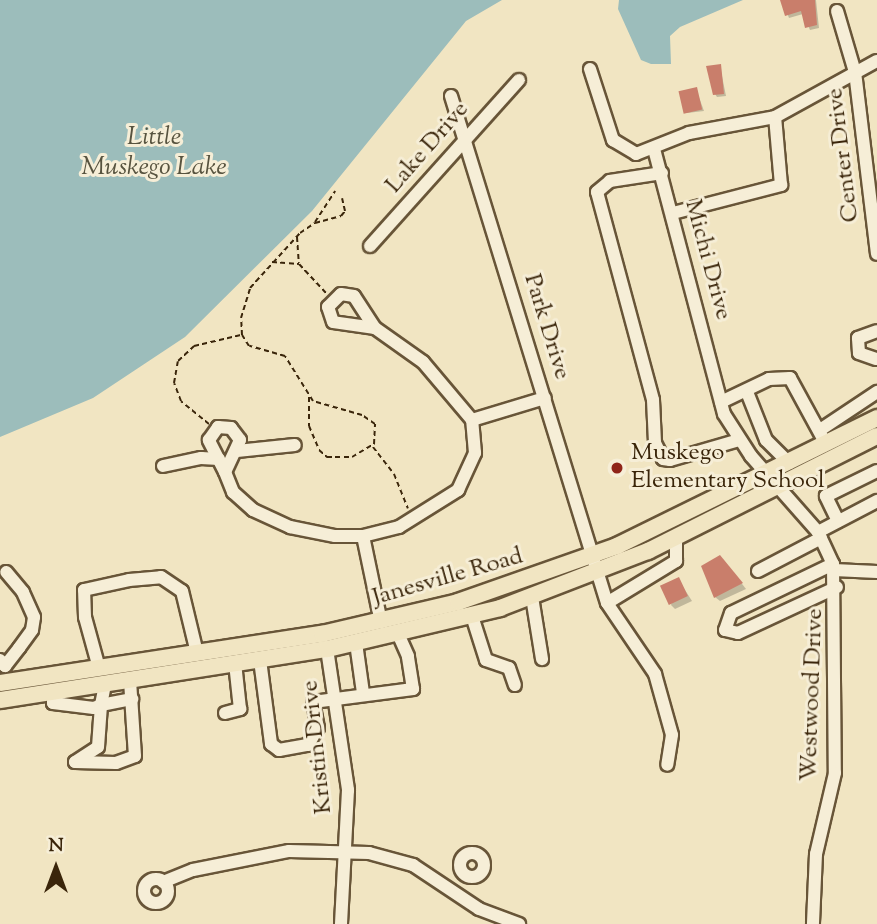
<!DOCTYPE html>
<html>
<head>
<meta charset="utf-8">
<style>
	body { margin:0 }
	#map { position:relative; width:877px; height:924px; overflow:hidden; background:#f1e5c2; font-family:"Sorts Mill Goudy",serif }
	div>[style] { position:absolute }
	.water>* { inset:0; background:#9cbdbb }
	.shadow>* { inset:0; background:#0003 }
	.building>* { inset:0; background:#c97e6b; transform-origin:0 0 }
	.path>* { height:2px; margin-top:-1px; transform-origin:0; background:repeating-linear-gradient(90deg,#3a250a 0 5px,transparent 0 8.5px) }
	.roads { filter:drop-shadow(2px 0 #685538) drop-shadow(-2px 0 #685538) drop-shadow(0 2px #685538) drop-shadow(0 -2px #685538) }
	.minor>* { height:12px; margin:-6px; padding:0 6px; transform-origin:6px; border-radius:6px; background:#f6eed7 }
	.minor>.ring { margin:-6px; padding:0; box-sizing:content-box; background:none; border:12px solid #f6eed7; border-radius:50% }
	.major>* { height:16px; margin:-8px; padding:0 8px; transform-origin:8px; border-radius:8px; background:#f1e5c2 }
	.dots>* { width:19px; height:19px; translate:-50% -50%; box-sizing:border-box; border:4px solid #f6eed7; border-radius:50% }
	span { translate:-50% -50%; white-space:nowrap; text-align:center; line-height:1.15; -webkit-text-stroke:6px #f6eed7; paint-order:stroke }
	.street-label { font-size:24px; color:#3a250a }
	.poi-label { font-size:24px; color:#3a250a }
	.left { translate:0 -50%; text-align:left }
	.water-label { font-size:26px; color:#57533f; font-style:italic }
	.north { position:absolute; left:21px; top:833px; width:70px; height:70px; -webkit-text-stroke:5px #f6eed7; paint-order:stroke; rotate:0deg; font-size:19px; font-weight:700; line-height:28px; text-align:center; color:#3a250a }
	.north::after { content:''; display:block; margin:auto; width:24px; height:32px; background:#3a250a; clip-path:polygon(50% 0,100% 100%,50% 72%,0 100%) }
</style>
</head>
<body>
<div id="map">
	<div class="water">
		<i style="clip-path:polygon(0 0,502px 0,466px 21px,312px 211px,185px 337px,93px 398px,0 437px)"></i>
		<i style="clip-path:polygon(619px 0,743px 0,680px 27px,670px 36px,671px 64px,651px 64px,641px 60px,618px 9px)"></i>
	</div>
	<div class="shadow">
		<i style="clip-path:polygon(782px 0,816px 0,819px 28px,810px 30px,803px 14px,789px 18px)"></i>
		<i style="clip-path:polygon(720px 66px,726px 96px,717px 97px,715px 94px)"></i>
		<i style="clip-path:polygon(696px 89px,704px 111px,687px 113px,684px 110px)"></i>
		<i style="clip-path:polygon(725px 562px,746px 589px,720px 601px,715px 597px)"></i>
		<i style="clip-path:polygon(678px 579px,692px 601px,675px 609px,671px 605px)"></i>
	</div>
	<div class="building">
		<i style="clip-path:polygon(780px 0,815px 0,817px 25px,805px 28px,801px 11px,785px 16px)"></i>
		<i style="clip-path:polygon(721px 64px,724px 94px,713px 95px,706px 66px)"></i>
		<i style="left:697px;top:87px;width:23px;height:19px;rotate:77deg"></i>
		<i style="clip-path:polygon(720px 555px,743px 583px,714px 598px,701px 566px)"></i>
		<i style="left:679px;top:577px;width:21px;height:21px;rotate:65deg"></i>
	</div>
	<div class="path">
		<i style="left:315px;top:222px;width:37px;rotate:-57deg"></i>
		<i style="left:297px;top:237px;width:26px;rotate:86deg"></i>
		<i style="left:272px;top:262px;width:27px;rotate:4deg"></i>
		<i style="left:299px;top:264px;width:41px;rotate:47deg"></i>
		<i style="left:309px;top:397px;width:29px;rotate:90deg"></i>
		<i style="left:309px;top:426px;width:26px;rotate:67deg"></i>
		<i style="left:319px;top:450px;width:11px;rotate:41deg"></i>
		<i style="left:327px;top:457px;width:25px"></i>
		<i style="left:352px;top:457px;width:26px;rotate:-31deg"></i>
		<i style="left:374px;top:444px;width:20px;rotate:-87deg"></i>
		<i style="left:375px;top:424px;width:16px;rotate:-145deg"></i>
		<i style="left:362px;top:415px;width:51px;rotate:-164.1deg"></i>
		<i style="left:313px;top:401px;width:53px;rotate:-121.9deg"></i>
		<i style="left:285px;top:356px;width:37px;rotate:-164deg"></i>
		<i style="left:249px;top:346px;width:13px;rotate:-122deg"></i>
		<i style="left:242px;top:335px;width:17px;rotate:-93deg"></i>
		<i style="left:241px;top:318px;width:31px;rotate:-73deg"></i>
		<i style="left:250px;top:288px;width:74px;rotate:-47.7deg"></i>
		<i style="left:300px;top:233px;width:18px;rotate:-34deg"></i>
		<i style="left:315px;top:223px;width:27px;rotate:-15deg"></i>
		<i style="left:341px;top:216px;width:6px;rotate:-51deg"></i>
		<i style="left:345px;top:211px;width:13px;rotate:-103deg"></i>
		<i style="left:209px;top:424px;width:36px;rotate:-141deg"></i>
		<i style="left:181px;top:401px;width:19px;rotate:-111deg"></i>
		<i style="left:174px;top:383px;width:22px;rotate:-80deg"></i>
		<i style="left:178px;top:361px;width:22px;rotate:-43deg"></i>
		<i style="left:194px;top:346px;width:48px;rotate:-13.2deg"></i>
		<i style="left:373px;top:447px;width:34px;rotate:52deg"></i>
		<i style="left:394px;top:474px;width:37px;rotate:68deg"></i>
	</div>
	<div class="roads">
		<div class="minor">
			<i style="left:837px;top:11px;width:64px;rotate:73.6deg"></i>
			<i style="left:855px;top:72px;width:183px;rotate:83.1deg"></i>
			<i style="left:590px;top:69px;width:75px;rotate:72.1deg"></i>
			<i style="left:613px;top:140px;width:27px;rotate:31deg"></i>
			<i style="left:636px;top:154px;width:57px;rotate:-21.6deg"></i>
			<i style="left:689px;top:133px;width:87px;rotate:-10.5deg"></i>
			<i style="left:775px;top:117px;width:116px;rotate:-28.8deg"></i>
			<i style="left:451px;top:96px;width:530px;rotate:72.9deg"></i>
			<i style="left:607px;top:603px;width:86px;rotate:55.9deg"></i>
			<i style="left:655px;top:674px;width:63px;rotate:74.4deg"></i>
			<i style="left:672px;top:735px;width:30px;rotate:99deg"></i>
			<i style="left:654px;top:149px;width:274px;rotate:75.2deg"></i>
			<i style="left:724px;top:414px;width:50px;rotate:57.3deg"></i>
			<i style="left:751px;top:456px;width:101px;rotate:48.6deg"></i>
			<i style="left:818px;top:532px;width:35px;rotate:65deg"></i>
			<i style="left:833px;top:564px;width:209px;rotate:89.5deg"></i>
			<i style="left:835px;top:773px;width:83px;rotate:103.2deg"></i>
			<i style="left:816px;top:854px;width:70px;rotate:92.5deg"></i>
			<i style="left:662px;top:173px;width:53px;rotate:171.3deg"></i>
			<i style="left:610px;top:181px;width:17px;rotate:140deg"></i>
			<i style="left:597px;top:192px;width:215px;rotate:74.9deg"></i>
			<i style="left:653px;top:400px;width:43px;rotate:87.3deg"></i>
			<i style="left:655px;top:443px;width:18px;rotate:63deg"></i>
			<i style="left:663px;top:459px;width:7px;rotate:8deg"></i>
			<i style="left:670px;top:460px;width:72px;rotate:-16.2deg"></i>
			<i style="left:673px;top:213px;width:112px;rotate:-14.5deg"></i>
			<i style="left:781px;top:185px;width:68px;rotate:-95deg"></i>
			<i style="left:370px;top:246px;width:223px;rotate:-48.1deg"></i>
			<i style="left:341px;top:294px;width:13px;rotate:9deg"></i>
			<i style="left:354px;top:296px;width:38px;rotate:57deg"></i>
			<i style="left:375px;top:328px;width:42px;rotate:-171.9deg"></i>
			<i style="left:333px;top:322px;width:16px;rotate:-108deg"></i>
			<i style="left:328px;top:307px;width:18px;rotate:-45deg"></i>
			<i style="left:876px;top:359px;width:18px;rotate:-161deg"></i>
			<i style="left:859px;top:353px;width:15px;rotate:-94deg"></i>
			<i style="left:858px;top:338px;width:20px;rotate:-20deg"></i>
			<i style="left:747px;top:392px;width:52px;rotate:68.4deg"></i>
			<i style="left:766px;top:440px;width:33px;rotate:45deg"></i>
			<i style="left:721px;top:402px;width:53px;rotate:-25.6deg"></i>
			<i style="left:769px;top:379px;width:21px;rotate:-3deg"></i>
			<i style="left:790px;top:378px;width:75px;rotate:61.4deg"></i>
			<i style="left:472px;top:420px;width:76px;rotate:-16.8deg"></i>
			<i style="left:218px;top:427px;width:13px;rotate:4deg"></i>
			<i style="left:231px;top:428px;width:15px;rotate:53deg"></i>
			<i style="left:240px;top:440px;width:35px;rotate:115deg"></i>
			<i style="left:225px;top:472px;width:36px;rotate:-117deg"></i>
			<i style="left:209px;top:440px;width:16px;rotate:-55deg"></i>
			<i style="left:820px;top:430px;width:69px;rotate:-33.7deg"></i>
			<i style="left:237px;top:451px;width:58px;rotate:-5.9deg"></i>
			<i style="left:163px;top:466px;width:39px;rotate:-12deg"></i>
			<i style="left:201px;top:458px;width:18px;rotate:3deg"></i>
			<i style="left:225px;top:472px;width:22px;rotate:68deg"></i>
			<i style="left:233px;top:492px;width:27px;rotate:42deg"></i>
			<i style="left:253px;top:510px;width:41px;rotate:24.7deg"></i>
			<i style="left:290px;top:527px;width:46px;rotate:11.3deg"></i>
			<i style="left:335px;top:536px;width:28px"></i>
			<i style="left:363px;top:536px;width:37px;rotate:-14deg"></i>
			<i style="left:399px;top:527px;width:70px;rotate:-32.1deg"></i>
			<i style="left:458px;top:490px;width:41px;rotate:-65.3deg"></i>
			<i style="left:475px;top:453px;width:33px;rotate:-95deg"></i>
			<i style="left:472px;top:420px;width:76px;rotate:-130.2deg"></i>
			<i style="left:423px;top:362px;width:59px;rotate:-144.7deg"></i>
			<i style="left:838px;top:521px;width:28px;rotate:-116deg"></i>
			<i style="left:826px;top:496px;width:57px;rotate:-26.1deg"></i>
			<i style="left:818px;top:532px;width:67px;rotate:-27.7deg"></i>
			<i style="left:363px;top:536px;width:88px;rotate:78.2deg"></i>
			<i style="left:833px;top:564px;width:113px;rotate:154.3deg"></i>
			<i style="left:731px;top:613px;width:18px;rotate:109deg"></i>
			<i style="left:725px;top:630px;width:13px;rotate:13deg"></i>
			<i style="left:738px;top:633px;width:109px;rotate:-24.9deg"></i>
			<i style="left:834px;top:570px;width:43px;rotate:2.7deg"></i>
			<i style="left:758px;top:571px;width:71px;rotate:-27.6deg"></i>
			<i style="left:532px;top:597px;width:63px;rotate:80.8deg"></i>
			<i style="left:607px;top:603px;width:81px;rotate:-31.3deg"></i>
			<i style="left:676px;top:561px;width:24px;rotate:-90deg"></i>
			<i style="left:472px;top:616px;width:46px;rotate:72.3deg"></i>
			<i style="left:486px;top:660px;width:24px;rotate:19deg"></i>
			<i style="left:509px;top:668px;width:18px;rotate:71deg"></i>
			<i style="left:356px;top:643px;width:50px;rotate:82deg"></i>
			<i style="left:327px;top:649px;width:143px;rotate:81.5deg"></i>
			<i style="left:348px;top:790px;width:134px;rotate:93deg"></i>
			<i style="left:0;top:660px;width:8px;rotate:50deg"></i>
			<i style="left:5px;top:666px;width:23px;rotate:-52deg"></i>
			<i style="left:19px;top:648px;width:22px;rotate:-54deg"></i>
			<i style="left:32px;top:630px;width:13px;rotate:-81deg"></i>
			<i style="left:34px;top:617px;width:27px;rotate:-114deg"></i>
			<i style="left:23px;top:592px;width:26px;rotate:-130deg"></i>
			<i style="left:260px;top:660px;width:85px;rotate:82.5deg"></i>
			<i style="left:271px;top:744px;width:10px;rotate:37deg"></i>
			<i style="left:279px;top:750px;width:29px;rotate:-10deg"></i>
			<i style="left:308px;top:745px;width:20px;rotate:-60deg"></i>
			<i style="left:318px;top:728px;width:26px;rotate:-101deg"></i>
			<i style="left:313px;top:702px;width:101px;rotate:-7.4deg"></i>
			<i style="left:413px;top:689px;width:33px;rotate:-99deg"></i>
			<i style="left:408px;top:656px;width:24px;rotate:-114deg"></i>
			<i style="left:99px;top:668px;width:53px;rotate:-105.4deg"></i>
			<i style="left:85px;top:617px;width:27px;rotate:-92deg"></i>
			<i style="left:84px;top:590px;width:46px;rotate:-12.5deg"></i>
			<i style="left:129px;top:580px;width:32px;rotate:-5deg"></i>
			<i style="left:161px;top:577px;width:25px;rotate:34deg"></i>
			<i style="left:182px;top:591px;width:64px;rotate:76.4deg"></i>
			<i style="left:53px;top:692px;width:11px;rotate:90deg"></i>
			<i style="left:53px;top:703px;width:41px;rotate:7deg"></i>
			<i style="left:94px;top:708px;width:8px;rotate:-23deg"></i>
			<i style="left:101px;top:705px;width:21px;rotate:-79deg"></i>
			<i style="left:225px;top:713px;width:16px;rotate:-15deg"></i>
			<i style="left:240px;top:709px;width:46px;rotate:-96.2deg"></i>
			<i style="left:75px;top:762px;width:41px;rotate:1.4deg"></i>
			<i style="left:116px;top:763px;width:20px;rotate:-20deg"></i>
			<i style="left:135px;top:756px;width:76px;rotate:-93.8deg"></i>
			<i style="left:75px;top:762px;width:27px;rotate:-33deg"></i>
			<i style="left:98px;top:747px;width:42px;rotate:-85.9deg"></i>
			<i style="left:101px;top:705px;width:32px;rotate:-11deg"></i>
			<i class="ring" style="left:460px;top:853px;width:12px;height:12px"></i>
			<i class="ring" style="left:144px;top:879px;width:12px;height:12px"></i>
			<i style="left:163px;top:882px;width:32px;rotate:-22deg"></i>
			<i style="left:193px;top:870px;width:98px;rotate:-11.2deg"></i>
			<i style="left:289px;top:851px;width:80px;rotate:1.4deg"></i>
			<i style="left:369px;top:853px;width:46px;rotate:15.3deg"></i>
			<i style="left:413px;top:865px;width:79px;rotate:33.7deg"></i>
			<i style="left:479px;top:909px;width:43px;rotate:20.6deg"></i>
		</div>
		<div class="major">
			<i style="left:0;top:683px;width:326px;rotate:-8.7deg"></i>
			<i style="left:322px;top:634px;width:140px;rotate:-13.2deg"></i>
			<i style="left:458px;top:602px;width:169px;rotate:-19.4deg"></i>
			<i style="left:617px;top:546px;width:290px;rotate:-26.2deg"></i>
			<i style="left:0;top:700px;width:331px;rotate:-8.9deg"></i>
			<i style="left:327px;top:649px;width:178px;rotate:-13.3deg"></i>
			<i style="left:500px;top:608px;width:159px;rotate:-21.1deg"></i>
			<i style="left:648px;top:551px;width:256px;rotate:-26.7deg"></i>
		</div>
	</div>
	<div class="dots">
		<i style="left:617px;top:468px;background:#8f2418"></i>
	</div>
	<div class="street-label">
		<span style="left:428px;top:148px;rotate:-49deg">Lake Drive</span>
		<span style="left:844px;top:155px;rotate:-97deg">Center Drive</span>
		<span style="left:707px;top:260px;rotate:75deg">Michi Drive</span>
		<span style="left:546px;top:327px;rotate:73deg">Park Drive</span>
		<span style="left:448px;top:578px;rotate:-16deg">Janesville Road</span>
		<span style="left:813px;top:695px;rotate:-88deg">Westwood Drive</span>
		<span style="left:318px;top:747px;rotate:-96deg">Kristin Drive</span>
	</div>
	<div class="poi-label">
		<span class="left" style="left:631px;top:468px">Muskego<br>Elementary School</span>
	</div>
	<div class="water-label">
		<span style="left:154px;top:153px">Little<br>Muskego Lake</span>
	</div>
	<div class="north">N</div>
</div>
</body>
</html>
